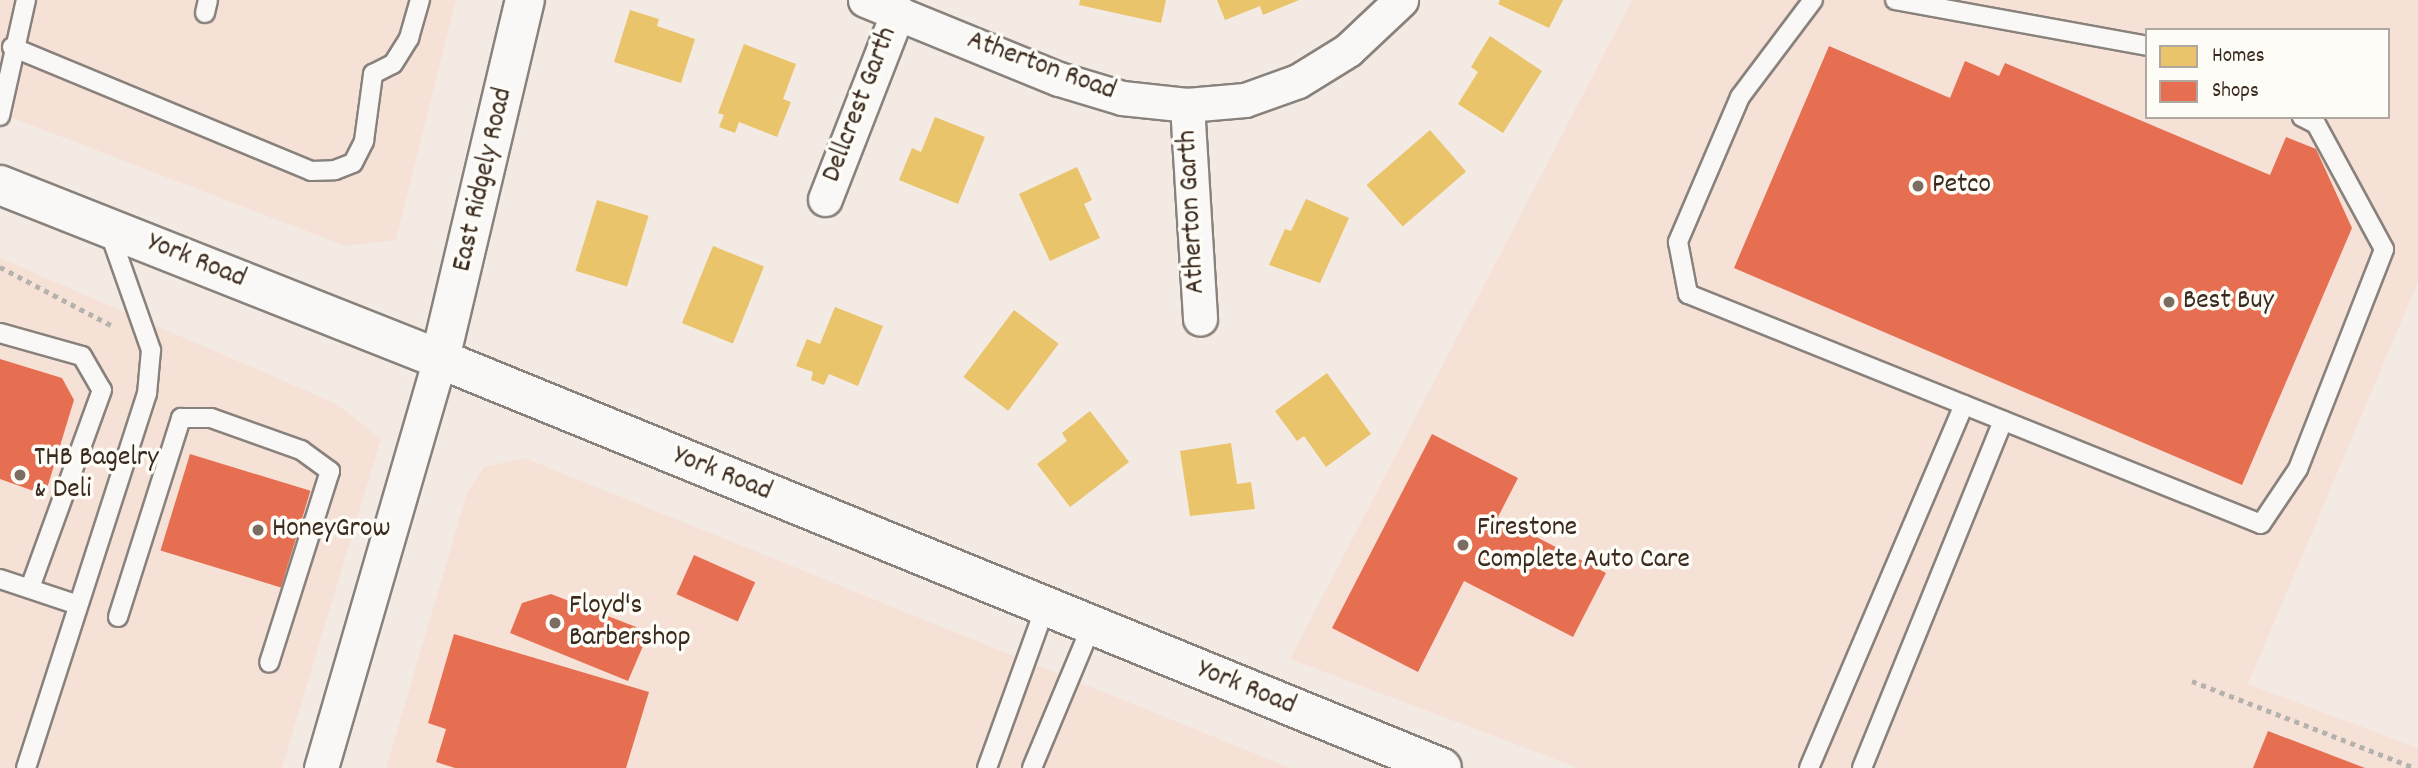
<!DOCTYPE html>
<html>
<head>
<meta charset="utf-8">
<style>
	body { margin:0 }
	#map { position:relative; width:2418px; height:768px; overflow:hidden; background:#f4eae4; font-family:Dekko,sans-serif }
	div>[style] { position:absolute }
	.built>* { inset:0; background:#f6e1d7 }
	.homes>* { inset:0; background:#e9c46a; transform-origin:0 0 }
	.shops>* { inset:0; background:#e76f51; transform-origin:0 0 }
	.path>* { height:4.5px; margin-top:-2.25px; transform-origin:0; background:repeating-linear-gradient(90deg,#b5b2ae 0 5px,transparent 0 10px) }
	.roads { filter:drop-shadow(2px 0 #89827c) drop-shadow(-2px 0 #89827c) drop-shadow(0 2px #89827c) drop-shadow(0 -2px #89827c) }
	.service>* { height:18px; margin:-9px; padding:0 9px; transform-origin:9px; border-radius:9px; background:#faf8f6 }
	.minor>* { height:33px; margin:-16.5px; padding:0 16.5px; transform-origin:16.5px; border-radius:16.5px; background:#faf8f6 }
	.tertiary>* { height:38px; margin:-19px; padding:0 19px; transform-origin:19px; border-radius:19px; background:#faf8f6 }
	.primary>* { height:38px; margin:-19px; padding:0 19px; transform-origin:19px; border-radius:19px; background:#faf8f6 }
	.dots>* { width:19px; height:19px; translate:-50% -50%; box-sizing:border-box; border:4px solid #fdfcf7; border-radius:50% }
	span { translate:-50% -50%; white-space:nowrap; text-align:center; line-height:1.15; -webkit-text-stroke:7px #fdfcf7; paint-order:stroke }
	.street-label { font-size:28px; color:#3b2a1e }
	.poi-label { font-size:28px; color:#3b2a1e }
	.left { translate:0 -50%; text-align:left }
	.legend { position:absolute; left:2145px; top:28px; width:245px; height:91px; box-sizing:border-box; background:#fdfcf7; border:2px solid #afa8a0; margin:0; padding:9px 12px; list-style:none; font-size:21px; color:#3b2a1e }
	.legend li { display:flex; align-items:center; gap:14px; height:35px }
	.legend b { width:35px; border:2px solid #afa8a0 }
</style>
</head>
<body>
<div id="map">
	<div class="built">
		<i style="clip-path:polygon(0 0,456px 0,396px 240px,345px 246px,0 113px)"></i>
		<i style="clip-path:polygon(evenodd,1632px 0,2418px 0,2418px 282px,2248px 684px,2418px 748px,2418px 768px,1578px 768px,1290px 659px,1632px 0,2147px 30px,2388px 30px,2388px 117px,2147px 117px,2147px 30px)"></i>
		<i style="clip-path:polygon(0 258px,337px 404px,381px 439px,282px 768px,0 768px)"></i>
		<i style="clip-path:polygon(525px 458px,1291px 768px,386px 768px,467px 493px,484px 467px)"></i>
	</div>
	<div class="homes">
		<i style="clip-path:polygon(1080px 0,1166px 0,1161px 23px,1079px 5px)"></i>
		<i style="clip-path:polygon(1217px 0,1299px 0,1263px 15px,1260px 6px,1225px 20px)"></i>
		<i style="clip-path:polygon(1500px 0,1563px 0,1549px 28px,1498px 4px)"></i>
		<i style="clip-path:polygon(630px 10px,659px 19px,657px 26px,695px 39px,681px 83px,614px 62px)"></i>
		<i style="clip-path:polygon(1490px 36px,1542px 71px,1503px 133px,1458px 104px,1478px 72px,1471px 67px)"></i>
		<i style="clip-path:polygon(744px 44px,796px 64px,783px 99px,791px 102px,777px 137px,739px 122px,735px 133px,719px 127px,724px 115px,718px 113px)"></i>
		<i style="clip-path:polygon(935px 117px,985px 137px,958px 204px,899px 180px,912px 148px,921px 152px)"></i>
		<i style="left:1430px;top:130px;width:55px;height:84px;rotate:49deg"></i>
		<i style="clip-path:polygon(1077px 167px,1092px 200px,1084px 204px,1100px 238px,1050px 261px,1019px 194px)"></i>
		<i style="clip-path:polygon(1306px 199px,1349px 218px,1320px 283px,1269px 265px,1285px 229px,1291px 231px)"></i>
		<i style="left:597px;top:200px;width:54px;height:74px;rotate:17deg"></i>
		<i style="left:713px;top:246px;width:55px;height:83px;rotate:22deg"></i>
		<i style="clip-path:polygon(835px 307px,883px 326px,858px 386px,829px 374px,824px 385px,811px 380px,813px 372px,796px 366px,807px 339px,820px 344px)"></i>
		<i style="left:1014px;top:310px;width:56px;height:84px;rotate:37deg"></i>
		<i style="clip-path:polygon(1327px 373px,1371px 434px,1326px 467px,1304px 436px,1297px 441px,1275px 411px)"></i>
		<i style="clip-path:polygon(1090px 411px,1129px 462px,1070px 507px,1037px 464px,1067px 441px,1062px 433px)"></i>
		<i style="clip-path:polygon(1231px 443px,1237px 484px,1251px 482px,1255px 509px,1190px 516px,1180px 451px)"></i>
	</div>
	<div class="shops">
		<i style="clip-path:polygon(1829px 46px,1950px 98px,1965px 61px,1999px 76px,2005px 63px,2270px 175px,2286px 137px,2316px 149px,2352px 228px,2242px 485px,1734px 268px)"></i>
		<i style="clip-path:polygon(0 359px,62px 378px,74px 400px,45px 495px,0 479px)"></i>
		<i style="clip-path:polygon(1432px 434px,1518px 478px,1498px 517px,1606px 573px,1573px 637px,1464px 581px,1418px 672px,1332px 628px)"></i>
		<i style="left:190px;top:454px;width:126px;height:101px;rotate:17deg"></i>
		<i style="left:694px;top:555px;width:67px;height:43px;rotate:24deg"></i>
		<i style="clip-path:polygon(551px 594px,649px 632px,628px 681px,510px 633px,522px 603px)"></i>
		<i style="clip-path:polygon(454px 634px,649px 692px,626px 768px,455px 768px,436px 762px,446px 729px,428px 723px)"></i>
		<i style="clip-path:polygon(2268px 731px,2365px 768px,2253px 768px)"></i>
	</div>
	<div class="path">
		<i style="left:0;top:267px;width:130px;rotate:27.6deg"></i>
		<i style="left:2192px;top:681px;width:239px;rotate:21.3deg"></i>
	</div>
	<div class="roads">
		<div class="service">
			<i style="left:1813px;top:0;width:121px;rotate:127deg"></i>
			<i style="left:1740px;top:97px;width:158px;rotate:113.2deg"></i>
			<i style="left:1678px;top:242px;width:53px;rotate:79.1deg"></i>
			<i style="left:1688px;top:294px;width:617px;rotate:21.87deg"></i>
			<i style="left:2261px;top:524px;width:66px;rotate:-56.1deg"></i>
			<i style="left:2298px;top:469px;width:236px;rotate:-68.6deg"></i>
			<i style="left:2384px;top:249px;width:142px;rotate:-118.5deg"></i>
			<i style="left:2316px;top:124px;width:16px;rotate:-153deg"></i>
			<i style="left:1895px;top:0;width:256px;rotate:10.3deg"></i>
			<i style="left:205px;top:13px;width:13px;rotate:-77deg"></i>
			<i style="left:12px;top:47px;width:324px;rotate:22.5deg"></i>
			<i style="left:311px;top:171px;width:24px;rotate:-2deg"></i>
			<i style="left:335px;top:170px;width:19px;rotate:-21deg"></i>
			<i style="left:353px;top:163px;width:25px;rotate:-63deg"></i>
			<i style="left:364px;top:141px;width:68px;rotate:-82.3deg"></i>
			<i style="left:373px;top:74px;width:22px;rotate:-27deg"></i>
			<i style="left:393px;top:64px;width:31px;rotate:-58deg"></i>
			<i style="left:409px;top:38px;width:40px;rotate:-74deg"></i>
			<i style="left:0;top:116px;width:119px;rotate:-77.4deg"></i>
			<i style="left:0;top:333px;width:85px;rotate:15.7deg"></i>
			<i style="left:82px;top:356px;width:39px;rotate:60deg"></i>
			<i style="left:102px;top:390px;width:211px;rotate:110deg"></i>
			<i style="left:0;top:579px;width:82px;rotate:18.4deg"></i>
			<i style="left:118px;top:617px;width:209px;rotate:-72.4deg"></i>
			<i style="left:181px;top:418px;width:30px"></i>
			<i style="left:211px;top:418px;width:96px;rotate:19.6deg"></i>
			<i style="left:301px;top:450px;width:36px;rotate:36deg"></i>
			<i style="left:330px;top:471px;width:201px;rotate:107.6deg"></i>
			<i style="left:26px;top:768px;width:393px;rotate:-72.1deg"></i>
			<i style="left:147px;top:394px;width:44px;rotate:-84.8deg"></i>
			<i style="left:151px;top:350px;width:126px;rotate:-109.4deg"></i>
			<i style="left:987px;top:768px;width:170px;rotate:-70.1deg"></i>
			<i style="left:1032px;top:768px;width:153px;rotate:-67.3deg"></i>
			<i style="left:1809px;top:768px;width:395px;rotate:-66.9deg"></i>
			<i style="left:1862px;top:768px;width:375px;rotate:-67.9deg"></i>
		</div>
		<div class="minor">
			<i style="left:865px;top:0;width:209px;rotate:22.2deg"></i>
			<i style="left:1059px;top:79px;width:66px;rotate:16.8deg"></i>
			<i style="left:1122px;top:98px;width:65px;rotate:6.1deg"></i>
			<i style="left:1187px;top:105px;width:58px;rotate:-4.9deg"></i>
			<i style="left:1245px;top:100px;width:56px;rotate:-19.7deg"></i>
			<i style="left:1298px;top:81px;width:59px;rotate:-31.8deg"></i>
			<i style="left:1348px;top:50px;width:73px;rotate:-43.3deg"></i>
			<i style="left:1187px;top:105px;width:214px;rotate:86.5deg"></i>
			<i style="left:825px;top:199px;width:201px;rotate:-68.7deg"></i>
			<i style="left:321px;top:768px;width:426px;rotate:-73.8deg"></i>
		</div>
		<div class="tertiary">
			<i style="left:440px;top:359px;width:369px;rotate:-76.7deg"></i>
		</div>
		<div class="primary">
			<i style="left:0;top:185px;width:473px;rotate:21.6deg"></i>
			<i style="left:440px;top:359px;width:1082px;rotate:22.2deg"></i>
		</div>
	</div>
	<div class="dots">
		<i style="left:1918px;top:186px;background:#7c6d63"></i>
		<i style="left:2169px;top:302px;background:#7c6d63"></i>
		<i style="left:20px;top:475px;background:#7c6d63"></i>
		<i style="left:258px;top:530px;background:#7c6d63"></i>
		<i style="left:1463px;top:545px;background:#7c6d63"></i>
		<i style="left:555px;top:623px;background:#7c6d63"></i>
	</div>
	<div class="street-label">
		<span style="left:1041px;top:67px;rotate:20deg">Atherton Road</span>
		<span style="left:861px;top:105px;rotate:-69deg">Dellcrest Garth</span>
		<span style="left:484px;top:180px;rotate:-77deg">East Ridgely Road</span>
		<span style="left:1193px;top:212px;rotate:-93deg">Atherton Garth</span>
		<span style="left:196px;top:262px;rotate:22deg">York Road</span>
		<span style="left:722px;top:475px;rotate:22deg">York Road</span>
		<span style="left:1246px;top:689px;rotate:22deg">York Road</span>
	</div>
	<div class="poi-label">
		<span class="left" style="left:1932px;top:186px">Petco</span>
		<span class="left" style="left:2183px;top:302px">Best Buy</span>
		<span class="left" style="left:34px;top:475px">THB Bagelry<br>&amp; Deli</span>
		<span class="left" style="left:1477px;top:545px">Firestone<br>Complete Auto Care</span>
		<span class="left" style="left:272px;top:530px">HoneyGrow</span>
		<span class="left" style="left:569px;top:623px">Floyd's<br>Barbershop</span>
	</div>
	<ul class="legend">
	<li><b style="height:19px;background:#e9c46a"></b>Homes</li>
	<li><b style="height:19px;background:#e76f51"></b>Shops</li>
	</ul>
</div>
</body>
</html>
